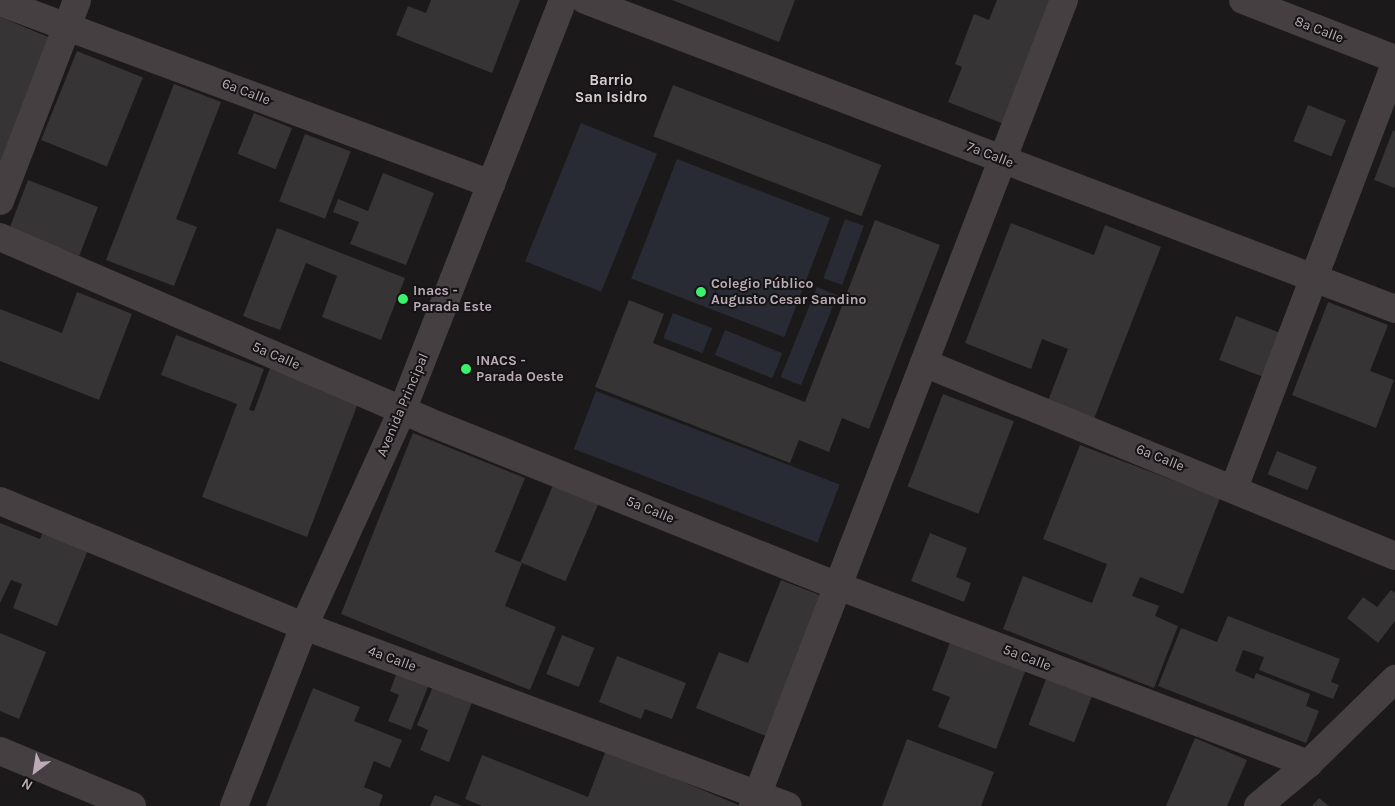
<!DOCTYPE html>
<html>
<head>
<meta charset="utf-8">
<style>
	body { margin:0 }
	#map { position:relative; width:1395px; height:806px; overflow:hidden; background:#1b1919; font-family:Karla,sans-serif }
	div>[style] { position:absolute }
	.green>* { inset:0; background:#282b33; transform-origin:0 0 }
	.building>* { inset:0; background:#373435; transform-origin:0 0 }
	.minor>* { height:28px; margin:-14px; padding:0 14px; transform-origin:14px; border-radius:14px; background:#453f42 }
	.dots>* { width:14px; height:14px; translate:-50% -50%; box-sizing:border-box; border:2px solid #161314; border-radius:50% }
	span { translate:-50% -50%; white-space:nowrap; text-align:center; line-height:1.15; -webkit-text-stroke:4px #161314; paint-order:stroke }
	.street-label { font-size:14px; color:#baabb6 }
	.poi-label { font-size:14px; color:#baabb6; font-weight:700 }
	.left { translate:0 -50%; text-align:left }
	.neighbourhood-label { font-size:15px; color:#d6ccd3; font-weight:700 }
	.north { position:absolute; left:10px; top:746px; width:50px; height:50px; -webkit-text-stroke:4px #161314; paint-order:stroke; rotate:211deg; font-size:14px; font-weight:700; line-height:20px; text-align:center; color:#baabb6 }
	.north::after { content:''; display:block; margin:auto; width:18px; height:22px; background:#baabb6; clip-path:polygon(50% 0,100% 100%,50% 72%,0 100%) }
</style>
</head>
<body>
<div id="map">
	<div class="green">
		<i style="left:581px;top:123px;width:82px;height:149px;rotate:22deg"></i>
		<i style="left:677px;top:159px;width:164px;height:128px;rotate:21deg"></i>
		<i style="left:845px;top:219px;width:20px;height:63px;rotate:20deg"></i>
		<i style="left:817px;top:287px;width:22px;height:97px;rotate:22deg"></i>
		<i style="left:673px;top:313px;width:42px;height:27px;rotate:21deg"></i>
		<i style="left:725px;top:330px;width:62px;height:27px;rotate:22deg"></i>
		<i style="left:596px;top:391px;width:261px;height:62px;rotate:21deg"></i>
	</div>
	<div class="building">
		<i style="clip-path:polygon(431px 0,520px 0,492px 73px,396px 35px,408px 6px,426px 13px)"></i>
		<i style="clip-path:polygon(672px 0,795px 0,779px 42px)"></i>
		<i style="clip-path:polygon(997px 0,1058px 0,1009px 126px,948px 102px,962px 67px,955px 64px,974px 14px,989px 20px)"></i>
		<i style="clip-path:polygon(0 17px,51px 38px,0 168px)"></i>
		<i style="left:77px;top:51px;width:71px;height:96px;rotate:22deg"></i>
		<i style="clip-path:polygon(174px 84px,221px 102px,176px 219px,197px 227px,174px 286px,106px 260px)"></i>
		<i style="left:673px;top:85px;width:223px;height:55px;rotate:21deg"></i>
		<i style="left:1308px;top:105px;width:41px;height:39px;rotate:22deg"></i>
		<i style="left:254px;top:113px;width:41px;height:44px;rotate:22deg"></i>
		<i style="clip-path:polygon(1393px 130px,1395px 131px,1395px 188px,1374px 180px)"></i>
		<i style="left:305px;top:134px;width:49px;height:72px;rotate:21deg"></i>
		<i style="clip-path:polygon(383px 173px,434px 193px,406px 265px,350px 244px,359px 222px,333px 212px,338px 199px,368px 211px)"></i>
		<i style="left:28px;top:180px;width:75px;height:52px;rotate:21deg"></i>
		<i style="clip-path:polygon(875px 220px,940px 245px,869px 429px,842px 418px,829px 452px,799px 440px,790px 463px,595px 387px,629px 300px,664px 314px,653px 343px,805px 402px)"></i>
		<i style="clip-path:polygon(1011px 223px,1094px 255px,1105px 225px,1161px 247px,1092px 424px,1046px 406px,1068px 349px,1042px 339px,1031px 369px,965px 343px)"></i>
		<i style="clip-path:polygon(277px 228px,405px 278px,381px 340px,322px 317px,337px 276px,306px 263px,280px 330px,243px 316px)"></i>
		<i style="clip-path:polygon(77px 292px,132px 314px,99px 400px,0 361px,0 309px,62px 333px)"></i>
		<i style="clip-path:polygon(1328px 302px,1388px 325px,1370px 371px,1394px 380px,1376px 428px,1292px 395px)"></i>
		<i style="left:1236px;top:316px;width:49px;height:47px;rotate:21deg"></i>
		<i style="clip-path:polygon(176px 335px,264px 369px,249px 410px,254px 411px,270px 368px,358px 403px,307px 537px,202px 497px,237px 404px,161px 375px)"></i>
		<i style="left:943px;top:394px;width:76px;height:99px;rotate:21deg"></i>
		<i style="clip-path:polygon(413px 433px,525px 478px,495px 552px,522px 563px,505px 606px,556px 627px,530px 690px,341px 614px)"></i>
		<i style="clip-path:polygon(1080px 445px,1220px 498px,1183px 594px,1140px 577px,1132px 596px,1159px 606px,1155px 616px,1178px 626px,1154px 688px,1003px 629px,1023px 576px,1092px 603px,1107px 564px,1043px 539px)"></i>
		<i style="left:1277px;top:451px;width:43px;height:25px;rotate:22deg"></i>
		<i style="left:554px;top:483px;width:49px;height:86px;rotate:23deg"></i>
		<i style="clip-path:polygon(0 523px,40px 539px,45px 527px,90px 545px,57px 626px,13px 608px,22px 584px,11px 580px,0 603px)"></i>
		<i style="clip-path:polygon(930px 533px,967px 548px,956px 577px,971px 583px,964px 602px,911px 581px)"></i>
		<i style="clip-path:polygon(781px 580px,827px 598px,771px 738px,696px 708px,719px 652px,748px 663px)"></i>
		<i style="clip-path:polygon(1391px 590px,1395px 593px,1395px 621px,1378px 643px,1347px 618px,1363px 597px,1377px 607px)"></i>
		<i style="clip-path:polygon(1228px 616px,1340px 659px,1331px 682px,1339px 685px,1333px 699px,1259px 670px,1264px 657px,1243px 650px,1235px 671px,1254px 679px,1256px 673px,1310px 694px,1306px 706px,1319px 711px,1306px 743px,1158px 686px,1181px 628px,1217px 642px)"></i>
		<i style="clip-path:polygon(0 633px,46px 652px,19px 719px,0 711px)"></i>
		<i style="left:562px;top:635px;width:35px;height:42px;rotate:22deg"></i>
		<i style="clip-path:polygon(951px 640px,1026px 669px,996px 749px,938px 727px,950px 697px,932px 690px)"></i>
		<i style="clip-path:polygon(617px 656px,686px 683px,672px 719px,645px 709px,641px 719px,599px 702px)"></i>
		<i style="clip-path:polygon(399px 667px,431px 679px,411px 730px,388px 721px,399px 695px,390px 691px)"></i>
		<i style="left:1046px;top:679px;width:49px;height:49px;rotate:21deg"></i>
		<i style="clip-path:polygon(434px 684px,473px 700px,449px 762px,420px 750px,428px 730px,417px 725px)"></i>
		<i style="clip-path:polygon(313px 688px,360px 707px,354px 721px,402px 740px,390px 768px,374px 761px,364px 787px,383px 795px,379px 806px,266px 806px)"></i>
		<i style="clip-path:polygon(1195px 738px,1247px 760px,1227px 806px,1166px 806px)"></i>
		<i style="clip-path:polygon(907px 739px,994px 772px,981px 806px,882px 806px)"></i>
		<i style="clip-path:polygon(606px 750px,741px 806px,482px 806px,465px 799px,482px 755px,588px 797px)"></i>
		<i style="clip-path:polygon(435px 795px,462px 806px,430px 806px)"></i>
		<i style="clip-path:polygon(1319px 798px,1329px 806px,1312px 806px)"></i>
	</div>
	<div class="minor">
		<i style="left:585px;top:0;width:867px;rotate:20.88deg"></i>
		<i style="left:1243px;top:0;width:163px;rotate:21.2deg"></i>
		<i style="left:0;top:2px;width:524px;rotate:20.34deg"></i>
		<i style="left:0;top:201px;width:215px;rotate:-69deg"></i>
		<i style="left:0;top:237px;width:465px;rotate:23.3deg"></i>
		<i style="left:427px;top:421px;width:443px;rotate:21.9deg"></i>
		<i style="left:838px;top:586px;width:503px;rotate:20.74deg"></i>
		<i style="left:924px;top:363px;width:509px;rotate:22.28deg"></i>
		<i style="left:1234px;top:488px;width:454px;rotate:-69.2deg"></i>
		<i style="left:0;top:501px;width:329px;rotate:22.4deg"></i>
		<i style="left:304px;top:626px;width:516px;rotate:20.4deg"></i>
		<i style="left:0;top:751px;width:143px;rotate:22.6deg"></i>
		<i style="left:234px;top:806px;width:193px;rotate:-68.7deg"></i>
		<i style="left:304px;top:626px;width:236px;rotate:-65.5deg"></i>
		<i style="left:402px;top:411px;width:441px;rotate:-68.6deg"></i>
		<i style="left:753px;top:806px;width:864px;rotate:-68.9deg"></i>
		<i style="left:1258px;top:806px;width:65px;rotate:-40deg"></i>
		<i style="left:1308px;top:764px;width:122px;rotate:-44.3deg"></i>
	</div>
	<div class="dots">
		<i style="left:701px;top:292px;background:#3af16d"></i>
		<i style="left:403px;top:299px;background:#3af16d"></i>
		<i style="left:466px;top:369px;background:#3af16d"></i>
	</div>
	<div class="street-label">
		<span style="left:1319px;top:30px;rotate:21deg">8a Calle</span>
		<span style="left:246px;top:92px;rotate:21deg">6a Calle</span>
		<span style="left:990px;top:155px;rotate:21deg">7a Calle</span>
		<span style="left:276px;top:356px;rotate:23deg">5a Calle</span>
		<span style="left:403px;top:405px;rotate:-67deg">Avenida Principal</span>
		<span style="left:1160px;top:458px;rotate:22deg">6a Calle</span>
		<span style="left:650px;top:510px;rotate:22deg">5a Calle</span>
		<span style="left:1027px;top:658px;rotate:21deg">5a Calle</span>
		<span style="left:392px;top:659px;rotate:20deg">4a Calle</span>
	</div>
	<div class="poi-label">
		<span class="left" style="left:711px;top:292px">Colegio Público<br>Augusto Cesar Sandino</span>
		<span class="left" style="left:413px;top:299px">Inacs -<br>Parada Este</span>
		<span class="left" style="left:476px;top:369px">INACS -<br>Parada Oeste</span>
	</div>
	<div class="neighbourhood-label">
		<span style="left:611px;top:89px">Barrio<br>San Isidro</span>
	</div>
	<div class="north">N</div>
</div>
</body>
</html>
